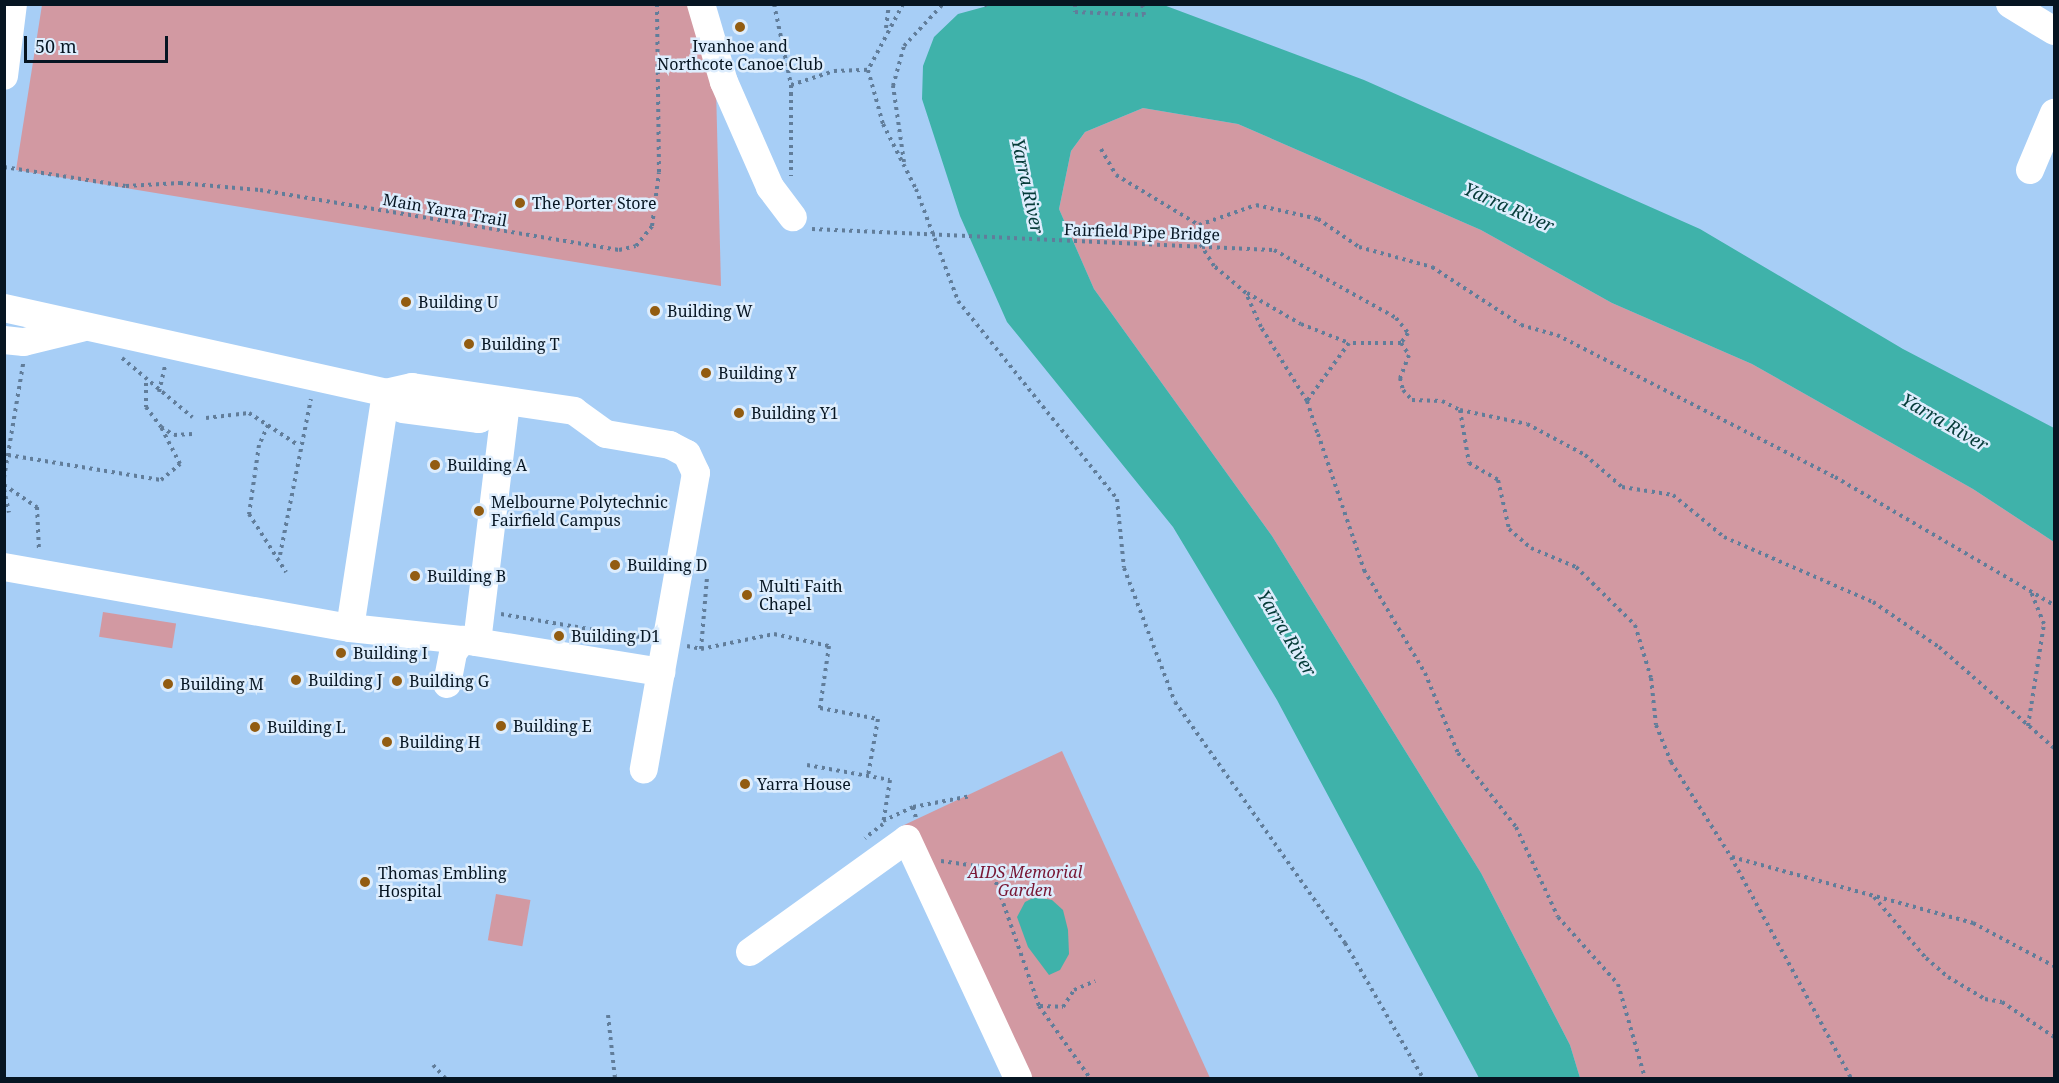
<!DOCTYPE html>
<html>
<head>
<meta charset="utf-8">
<style>
	body { margin:0 }
	#map { position:relative; width:2059px; height:1083px; overflow:hidden; background:#a7cef6; font-family:"Noto Serif",serif }
	div>[style] { position:absolute }
	.green>* { inset:0; background:#d299a2; transform-origin:0 0 }
	.water>* { inset:0; background:#3fb2aa }
	.path>* { height:4px; margin-top:-2px; transform-origin:0; background:repeating-linear-gradient(90deg,#617d9a 0 3px,transparent 0 7.5px) }
	.minor>* { height:28px; margin:-14px; padding:0 14px; transform-origin:14px; border-radius:14px; background:#fff }
	.dots>* { width:16px; height:16px; translate:-50% -50%; box-sizing:border-box; border:3px solid #ddedfd; border-radius:50% }
	span { translate:-50% -50%; white-space:nowrap; text-align:center; line-height:1.15; -webkit-text-stroke:5px #ddedfd; paint-order:stroke }
	.poi-label { font-size:16px; color:#061522 }
	.left { translate:0 -50%; text-align:left }
	.street-label { font-size:16px; color:#061522 }
	.park-label { font-size:16px; color:#781634; font-style:italic }
	.water-label { font-size:18px; color:#053b38; font-style:italic }
	.frame { position:absolute; inset:0; border:6px solid #061522; pointer-events:none }
	.scale { position:absolute; left:24px; top:36px; width:144px; height:27px; box-sizing:border-box; border:3px solid #061522; border-top:0; padding-left:8px; font-size:18px; line-height:21px; white-space:nowrap; color:#061522; -webkit-text-stroke:4px #ddedfd; paint-order:stroke }
</style>
</head>
<body>
<div id="map">
	<div class="green">
		<i style="clip-path:polygon(42px 5px,692px 5px,716px 88px,721px 286px,16px 170px)"></i>
		<i style="clip-path:polygon(1143px 108px,1238px 124px,1481px 230px,1612px 303px,1752px 364px,1973px 489px,2054px 542px,2054px 1078px,1580px 1078px,1570px 1045px,1481px 873px,1272px 536px,1094px 289px,1059px 209px,1071px 151px,1085px 132px)"></i>
		<i style="left:103px;top:612px;width:74px;height:25px;rotate:9deg"></i>
		<i style="clip-path:polygon(1062px 751px,1210px 1078px,1021px 1078px,902px 826px)"></i>
		<i style="left:496px;top:894px;width:35px;height:47px;rotate:10deg"></i>
	</div>
	<div class="water">
		<i style="clip-path:polygon(1161px 4px,1364px 80px,1700px 229px,1903px 349px,2054px 428px,2054px 542px,1973px 489px,1752px 364px,1612px 303px,1481px 230px,1238px 124px,1143px 108px,1085px 132px,1071px 151px,1059px 209px,1094px 289px,1272px 536px,1481px 873px,1570px 1045px,1580px 1078px,1479px 1078px,1277px 700px,1173px 527px,1007px 322px,960px 216px,922px 99px,923px 66px,934px 37px,958px 14px,991px 5px)"></i>
		<i style="clip-path:polygon(1035px 897px,1052px 900px,1063px 910px,1068px 930px,1069px 954px,1060px 970px,1049px 975px,1028px 947px,1017px 917px,1025px 902px)"></i>
	</div>
	<div class="path">
		<i style="left:774px;top:4px;width:83px;rotate:78.1deg"></i>
		<i style="left:791px;top:85px;width:91px;rotate:90deg"></i>
		<i style="left:903px;top:4px;width:75px;rotate:117.9deg"></i>
		<i style="left:868px;top:70px;width:56px;rotate:74.5deg"></i>
		<i style="left:883px;top:124px;width:73px;rotate:63.1deg"></i>
		<i style="left:916px;top:189px;width:120px;rotate:69.4deg"></i>
		<i style="left:958px;top:301px;width:254px;rotate:51.2deg"></i>
		<i style="left:1117px;top:499px;width:69px;rotate:84.2deg"></i>
		<i style="left:1124px;top:568px;width:143px;rotate:69.2deg"></i>
		<i style="left:1175px;top:702px;width:295px;rotate:54.8deg"></i>
		<i style="left:1345px;top:943px;width:156px;rotate:60deg"></i>
		<i style="left:985px;top:4px;width:3px;rotate:45deg"></i>
		<i style="left:1075px;top:4px;width:8px;rotate:90deg"></i>
		<i style="left:1075px;top:12px;width:69px;rotate:2.5deg"></i>
		<i style="left:1144px;top:15px;width:11px;rotate:-100deg"></i>
		<i style="left:886px;top:28px;width:24px;rotate:-83deg"></i>
		<i style="left:791px;top:85px;width:45px;rotate:-18deg"></i>
		<i style="left:834px;top:71px;width:34px;rotate:-2deg"></i>
		<i style="left:1101px;top:149px;width:30px;rotate:60deg"></i>
		<i style="left:1116px;top:175px;width:97px;rotate:31.1deg"></i>
		<i style="left:904px;top:162px;width:77px;rotate:-98.2deg"></i>
		<i style="left:893px;top:86px;width:41px;rotate:-74.6deg"></i>
		<i style="left:904px;top:46px;width:57px;rotate:-47.1deg"></i>
		<i style="left:4px;top:167px;width:123px;rotate:8.9deg"></i>
		<i style="left:126px;top:186px;width:54px;rotate:-3.2deg"></i>
		<i style="left:180px;top:183px;width:80px;rotate:5deg"></i>
		<i style="left:260px;top:190px;width:364px;rotate:9.5deg"></i>
		<i style="left:619px;top:250px;width:17px;rotate:-13deg"></i>
		<i style="left:636px;top:246px;width:26px;rotate:-51deg"></i>
		<i style="left:652px;top:226px;width:54px;rotate:-82.6deg"></i>
		<i style="left:659px;top:172px;width:168px;rotate:-90.7deg"></i>
		<i style="left:812px;top:229px;width:462px;rotate:2.6deg"></i>
		<i style="left:1274px;top:250px;width:140px;rotate:29.1deg"></i>
		<i style="left:1396px;top:318px;width:19px;rotate:51deg"></i>
		<i style="left:1408px;top:333px;width:12px;rotate:125deg"></i>
		<i style="left:1401px;top:343px;width:14px;rotate:56deg"></i>
		<i style="left:1409px;top:355px;width:25px;rotate:111deg"></i>
		<i style="left:1400px;top:378px;width:12px;rotate:76deg"></i>
		<i style="left:1403px;top:390px;width:13px;rotate:48deg"></i>
		<i style="left:1412px;top:400px;width:30px;rotate:2deg"></i>
		<i style="left:1442px;top:401px;width:20px;rotate:27deg"></i>
		<i style="left:1460px;top:410px;width:54px;rotate:80.4deg"></i>
		<i style="left:1469px;top:463px;width:34px;rotate:30deg"></i>
		<i style="left:1498px;top:480px;width:50px;rotate:77.3deg"></i>
		<i style="left:1509px;top:529px;width:29px;rotate:41deg"></i>
		<i style="left:1531px;top:548px;width:49px;rotate:22.9deg"></i>
		<i style="left:1576px;top:567px;width:83px;rotate:44.5deg"></i>
		<i style="left:1635px;top:625px;width:55px;rotate:73.2deg"></i>
		<i style="left:1651px;top:678px;width:47px;rotate:83.9deg"></i>
		<i style="left:1656px;top:725px;width:40px;rotate:68deg"></i>
		<i style="left:1671px;top:762px;width:112px;rotate:57.7deg"></i>
		<i style="left:1731px;top:857px;width:251px;rotate:61.5deg"></i>
		<i style="left:1247px;top:293px;width:62px;rotate:29.9deg"></i>
		<i style="left:1301px;top:324px;width:52px;rotate:21.6deg"></i>
		<i style="left:1401px;top:343px;width:52px;rotate:180deg"></i>
		<i style="left:1349px;top:343px;width:72px;rotate:125.9deg"></i>
		<i style="left:1307px;top:401px;width:35px;rotate:72deg"></i>
		<i style="left:1318px;top:434px;width:144px;rotate:71.3deg"></i>
		<i style="left:1364px;top:570px;width:120px;rotate:59.4deg"></i>
		<i style="left:1425px;top:673px;width:87px;rotate:67.6deg"></i>
		<i style="left:1458px;top:753px;width:94px;rotate:51.9deg"></i>
		<i style="left:1516px;top:827px;width:99px;rotate:65deg"></i>
		<i style="left:1558px;top:917px;width:90px;rotate:48.2deg"></i>
		<i style="left:1618px;top:984px;width:98px;rotate:74deg"></i>
		<i style="left:122px;top:358px;width:92px;rotate:40.1deg"></i>
		<i style="left:146px;top:383px;width:24px;rotate:90deg"></i>
		<i style="left:146px;top:407px;width:25px;rotate:53deg"></i>
		<i style="left:161px;top:427px;width:15px;rotate:32deg"></i>
		<i style="left:174px;top:435px;width:18px;rotate:-3deg"></i>
		<i style="left:159px;top:392px;width:28px;rotate:-77deg"></i>
		<i style="left:1307px;top:401px;width:87px;rotate:-121.9deg"></i>
		<i style="left:1261px;top:327px;width:37px;rotate:-114deg"></i>
		<i style="left:1246px;top:293px;width:42px;rotate:-139.8deg"></i>
		<i style="left:1214px;top:266px;width:32px;rotate:-122deg"></i>
		<i style="left:1197px;top:239px;width:14px;rotate:-82deg"></i>
		<i style="left:1199px;top:225px;width:60px;rotate:-19.3deg"></i>
		<i style="left:1256px;top:205px;width:64px;rotate:12.7deg"></i>
		<i style="left:1318px;top:219px;width:50px;rotate:34.3deg"></i>
		<i style="left:1359px;top:247px;width:76px;rotate:15.3deg"></i>
		<i style="left:1432px;top:267px;width:106px;rotate:33.1deg"></i>
		<i style="left:1521px;top:325px;width:37px;rotate:16deg"></i>
		<i style="left:1557px;top:335px;width:312px;rotate:27.1deg"></i>
		<i style="left:1835px;top:477px;width:254px;rotate:30.3deg"></i>
		<i style="left:1460px;top:410px;width:68px;rotate:11.8deg"></i>
		<i style="left:1527px;top:424px;width:66px;rotate:28.1deg"></i>
		<i style="left:1585px;top:455px;width:49px;rotate:40.9deg"></i>
		<i style="left:1622px;top:487px;width:52px;rotate:8.9deg"></i>
		<i style="left:1673px;top:495px;width:66px;rotate:39.5deg"></i>
		<i style="left:1724px;top:537px;width:163px;rotate:23.6deg"></i>
		<i style="left:1873px;top:602px;width:80px;rotate:34.3deg"></i>
		<i style="left:1939px;top:647px;width:153px;rotate:41.3deg"></i>
		<i style="left:206px;top:418px;width:43px;rotate:-6.6deg"></i>
		<i style="left:249px;top:413px;width:59px;rotate:33.1deg"></i>
		<i style="left:268px;top:425px;width:22px;rotate:114deg"></i>
		<i style="left:259px;top:445px;width:70px;rotate:98.2deg"></i>
		<i style="left:249px;top:514px;width:69px;rotate:57.5deg"></i>
		<i style="left:8px;top:455px;width:155px;rotate:9.3deg"></i>
		<i style="left:161px;top:480px;width:25px;rotate:-40deg"></i>
		<i style="left:180px;top:464px;width:42px;rotate:-117.2deg"></i>
		<i style="left:4px;top:478px;width:116px;rotate:-80.5deg"></i>
		<i style="left:4px;top:485px;width:40px;rotate:34deg"></i>
		<i style="left:37px;top:507px;width:44px;rotate:87.4deg"></i>
		<i style="left:4px;top:489px;width:24px;rotate:78deg"></i>
		<i style="left:280px;top:555px;width:159px;rotate:-78.8deg"></i>
		<i style="left:501px;top:614px;width:95px;rotate:9.7deg"></i>
		<i style="left:614px;top:633px;width:30px;rotate:9deg"></i>
		<i style="left:687px;top:646px;width:14px;rotate:12deg"></i>
		<i style="left:701px;top:649px;width:72px;rotate:-85.2deg"></i>
		<i style="left:701px;top:649px;width:75px;rotate:-11.6deg"></i>
		<i style="left:774px;top:634px;width:56px;rotate:12.3deg"></i>
		<i style="left:829px;top:646px;width:63px;rotate:98.3deg"></i>
		<i style="left:820px;top:708px;width:59px;rotate:10.7deg"></i>
		<i style="left:878px;top:719px;width:58px;rotate:100deg"></i>
		<i style="left:2028px;top:726px;width:103px;rotate:-81.1deg"></i>
		<i style="left:2044px;top:624px;width:35px;rotate:-112deg"></i>
		<i style="left:807px;top:765px;width:84px;rotate:10.2deg"></i>
		<i style="left:890px;top:780px;width:45px;rotate:99deg"></i>
		<i style="left:883px;top:824px;width:23px;rotate:142deg"></i>
		<i style="left:913px;top:807px;width:59px;rotate:-10.7deg"></i>
		<i style="left:883px;top:821px;width:33px;rotate:-25deg"></i>
		<i style="left:913px;top:807px;width:11px;rotate:75deg"></i>
		<i style="left:1732px;top:857px;width:250px;rotate:15.3deg"></i>
		<i style="left:1973px;top:923px;width:92px;rotate:28deg"></i>
		<i style="left:941px;top:861px;width:50px;rotate:8deg"></i>
		<i style="left:991px;top:868px;width:146px;rotate:70.8deg"></i>
		<i style="left:1039px;top:1006px;width:88px;rotate:54.7deg"></i>
		<i style="left:1874px;top:897px;width:80px;rotate:49.6deg"></i>
		<i style="left:1926px;top:958px;width:29px;rotate:41deg"></i>
		<i style="left:1948px;top:977px;width:43px;rotate:30.7deg"></i>
		<i style="left:1985px;top:999px;width:17px;rotate:10deg"></i>
		<i style="left:2002px;top:1002px;width:63px;rotate:33.9deg"></i>
		<i style="left:1040px;top:1006px;width:23px;rotate:2deg"></i>
		<i style="left:1063px;top:1007px;width:20px;rotate:-57deg"></i>
		<i style="left:1074px;top:990px;width:23px;rotate:-23deg"></i>
		<i style="left:608px;top:1015px;width:63px;rotate:83.7deg"></i>
		<i style="left:433px;top:1065px;width:18px;rotate:47deg"></i>
	</div>
	<div class="minor">
		<i style="left:701px;top:4px;width:81px;rotate:73.6deg"></i>
		<i style="left:724px;top:82px;width:115px;rotate:66.3deg"></i>
		<i style="left:770px;top:187px;width:38px;rotate:53deg"></i>
		<i style="left:2010px;top:4px;width:52px;rotate:31.5deg"></i>
		<i style="left:4px;top:76px;width:73px;rotate:-82.9deg"></i>
		<i style="left:2030px;top:170px;width:62px;rotate:-67.2deg"></i>
		<i style="left:4px;top:308px;width:391px;rotate:12.5deg"></i>
		<i style="left:386px;top:393px;width:27px;rotate:-13deg"></i>
		<i style="left:412px;top:387px;width:164px;rotate:8.4deg"></i>
		<i style="left:574px;top:411px;width:39px;rotate:36deg"></i>
		<i style="left:606px;top:434px;width:65px;rotate:9.8deg"></i>
		<i style="left:670px;top:445px;width:19px;rotate:28deg"></i>
		<i style="left:687px;top:454px;width:21px;rotate:65deg"></i>
		<i style="left:696px;top:473px;width:301px;rotate:100deg"></i>
		<i style="left:4px;top:340px;width:20px;rotate:6deg"></i>
		<i style="left:24px;top:342px;width:59px;rotate:-13.8deg"></i>
		<i style="left:386px;top:393px;width:23px;rotate:43deg"></i>
		<i style="left:403px;top:409px;width:77px;rotate:7.5deg"></i>
		<i style="left:479px;top:419px;width:31px;rotate:-29deg"></i>
		<i style="left:4px;top:567px;width:351px;rotate:10deg"></i>
		<i style="left:350px;top:628px;width:114px;rotate:6.1deg"></i>
		<i style="left:350px;top:628px;width:238px;rotate:-81.3deg"></i>
		<i style="left:477px;top:642px;width:240px;rotate:-83.1deg"></i>
		<i style="left:447px;top:684px;width:33px;rotate:-79deg"></i>
		<i style="left:453px;top:652px;width:16px;rotate:-50deg"></i>
		<i style="left:463px;top:640px;width:201px;rotate:9.2deg"></i>
		<i style="left:750px;top:952px;width:193px;rotate:-35.7deg"></i>
		<i style="left:907px;top:839px;width:264px;rotate:65.1deg"></i>
	</div>
	<div class="dots">
		<i style="left:740px;top:27px;background:#925c11"></i>
		<i style="left:520px;top:203px;background:#925c11"></i>
		<i style="left:406px;top:302px;background:#925c11"></i>
		<i style="left:655px;top:311px;background:#925c11"></i>
		<i style="left:469px;top:344px;background:#925c11"></i>
		<i style="left:706px;top:373px;background:#925c11"></i>
		<i style="left:739px;top:413px;background:#925c11"></i>
		<i style="left:435px;top:465px;background:#925c11"></i>
		<i style="left:479px;top:511px;background:#925c11"></i>
		<i style="left:615px;top:565px;background:#925c11"></i>
		<i style="left:415px;top:576px;background:#925c11"></i>
		<i style="left:747px;top:595px;background:#925c11"></i>
		<i style="left:559px;top:636px;background:#925c11"></i>
		<i style="left:341px;top:653px;background:#925c11"></i>
		<i style="left:296px;top:680px;background:#925c11"></i>
		<i style="left:397px;top:681px;background:#925c11"></i>
		<i style="left:168px;top:684px;background:#925c11"></i>
		<i style="left:501px;top:726px;background:#925c11"></i>
		<i style="left:255px;top:727px;background:#925c11"></i>
		<i style="left:387px;top:742px;background:#925c11"></i>
		<i style="left:745px;top:784px;background:#925c11"></i>
		<i style="left:365px;top:882px;background:#925c11"></i>
	</div>
	<div class="poi-label">
		<span style="left:740px;top:55px">Ivanhoe and<br>Northcote Canoe Club</span>
		<span class="left" style="left:532px;top:203px">The Porter Store</span>
		<span class="left" style="left:418px;top:302px">Building U</span>
		<span class="left" style="left:667px;top:311px">Building W</span>
		<span class="left" style="left:481px;top:344px">Building T</span>
		<span class="left" style="left:718px;top:373px">Building Y</span>
		<span class="left" style="left:751px;top:413px">Building Y1</span>
		<span class="left" style="left:447px;top:465px">Building A</span>
		<span class="left" style="left:491px;top:511px">Melbourne Polytechnic<br>Fairfield Campus</span>
		<span class="left" style="left:627px;top:565px">Building D</span>
		<span class="left" style="left:427px;top:576px">Building B</span>
		<span class="left" style="left:759px;top:595px">Multi Faith<br>Chapel</span>
		<span class="left" style="left:571px;top:636px">Building D1</span>
		<span class="left" style="left:353px;top:653px">Building I</span>
		<span class="left" style="left:308px;top:680px">Building J</span>
		<span class="left" style="left:409px;top:681px">Building G</span>
		<span class="left" style="left:180px;top:684px">Building M</span>
		<span class="left" style="left:513px;top:726px">Building E</span>
		<span class="left" style="left:267px;top:727px">Building L</span>
		<span class="left" style="left:399px;top:742px">Building H</span>
		<span class="left" style="left:757px;top:784px">Yarra House</span>
		<span class="left" style="left:378px;top:882px">Thomas Embling<br>Hospital</span>
	</div>
	<div class="street-label">
		<span style="left:445px;top:210px;rotate:10deg">Main Yarra Trail</span>
		<span style="left:1142px;top:232px;rotate:2deg">Fairfield Pipe Bridge</span>
	</div>
	<div class="park-label">
		<span style="left:1025px;top:881px">AIDS Memorial<br>Garden</span>
	</div>
	<div class="water-label">
		<span style="left:1028px;top:186px;rotate:78deg">Yarra River</span>
		<span style="left:1509px;top:207px;rotate:24deg">Yarra River</span>
		<span style="left:1945px;top:422px;rotate:30deg">Yarra River</span>
		<span style="left:1287px;top:633px;rotate:59deg">Yarra River</span>
	</div>
	<div class="frame"></div>
	<div class="scale">50 m</div>
</div>
</body>
</html>
